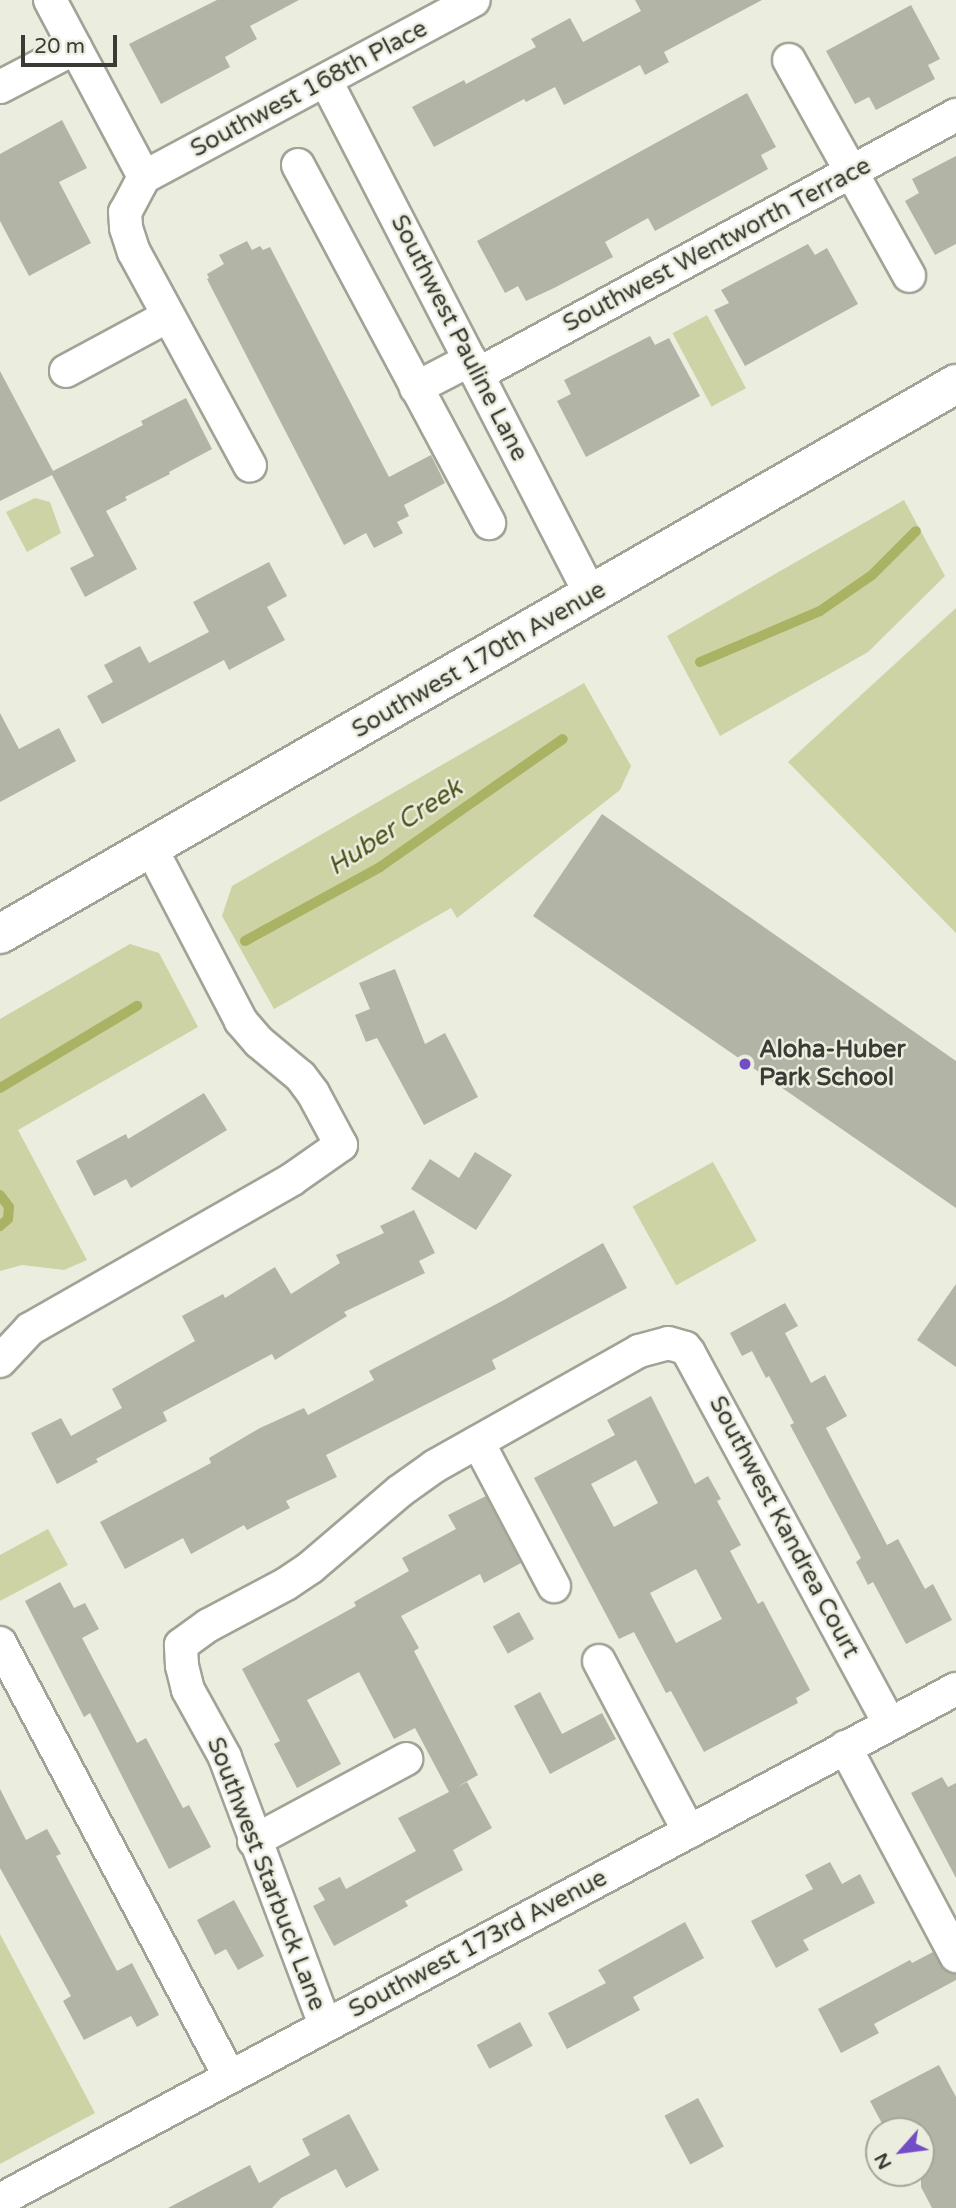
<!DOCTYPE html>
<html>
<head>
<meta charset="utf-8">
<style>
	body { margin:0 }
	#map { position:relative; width:956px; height:2208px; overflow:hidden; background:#ebeddf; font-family:"Varela Round",sans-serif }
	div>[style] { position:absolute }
	.green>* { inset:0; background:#cdd3a4; transform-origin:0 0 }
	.stream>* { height:10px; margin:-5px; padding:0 5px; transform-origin:5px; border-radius:5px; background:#aab264 }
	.building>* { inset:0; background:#b2b4a6; transform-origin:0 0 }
	.roads { filter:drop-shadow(2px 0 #a1a396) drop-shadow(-2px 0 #a1a396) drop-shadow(0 2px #a1a396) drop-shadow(0 -2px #a1a396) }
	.minor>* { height:32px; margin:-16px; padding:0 16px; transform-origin:16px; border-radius:16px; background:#fff }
	.major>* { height:38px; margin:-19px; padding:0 19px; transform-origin:19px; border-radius:19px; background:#fff }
	.dots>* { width:19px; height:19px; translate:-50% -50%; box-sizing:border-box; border:4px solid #ebeddf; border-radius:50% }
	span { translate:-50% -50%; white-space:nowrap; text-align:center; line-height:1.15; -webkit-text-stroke:5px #ebeddf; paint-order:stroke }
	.street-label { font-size:24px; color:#3a3b35 }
	.poi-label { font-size:24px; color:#3a3b35; font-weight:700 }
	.left { translate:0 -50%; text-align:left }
	.water-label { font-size:26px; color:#4d5218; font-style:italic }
	.north { position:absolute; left:865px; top:2117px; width:70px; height:70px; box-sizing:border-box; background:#ebeddf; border:2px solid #a4a69b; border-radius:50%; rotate:242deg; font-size:19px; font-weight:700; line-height:28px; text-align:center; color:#3a3b35 }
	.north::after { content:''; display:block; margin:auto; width:24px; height:32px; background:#724dc6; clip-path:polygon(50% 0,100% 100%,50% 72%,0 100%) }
	.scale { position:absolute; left:21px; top:35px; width:96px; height:32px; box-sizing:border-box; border:4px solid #3a3b35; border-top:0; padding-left:9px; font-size:21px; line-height:24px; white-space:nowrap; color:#3a3b35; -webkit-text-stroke:5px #ebeddf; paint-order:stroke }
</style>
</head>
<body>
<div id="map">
	<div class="green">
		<i style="left:707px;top:315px;width:83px;height:39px;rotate:62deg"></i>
		<i style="clip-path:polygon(35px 498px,50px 502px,61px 533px,27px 552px,6px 512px)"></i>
		<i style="clip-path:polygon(904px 500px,945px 576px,868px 652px,720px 736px,667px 636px)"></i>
		<i style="clip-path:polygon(956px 608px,956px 933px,788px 762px)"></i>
		<i style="clip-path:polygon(584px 683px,631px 766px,620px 790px,457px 918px,451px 908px,274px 1009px,222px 916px,232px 886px)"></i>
		<i style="clip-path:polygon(130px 944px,159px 953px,198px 1027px,18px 1130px,87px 1260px,64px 1270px,22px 1265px,0 1271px,0 1019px)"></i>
		<i style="left:713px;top:1162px;width:90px;height:92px;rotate:61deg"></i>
		<i style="clip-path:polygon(48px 1529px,68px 1565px,0 1601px,0 1555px)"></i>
		<i style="clip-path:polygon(0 1934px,95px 2113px,0 2164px)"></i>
	</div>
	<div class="stream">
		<i style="left:700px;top:662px;width:130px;rotate:-23deg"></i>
		<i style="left:820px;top:611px;width:63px;rotate:-34.7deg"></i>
		<i style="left:872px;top:575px;width:62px;rotate:-45deg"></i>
		<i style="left:245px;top:941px;width:154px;rotate:-28.7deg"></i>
		<i style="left:380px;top:867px;width:223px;rotate:-35deg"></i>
		<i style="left:0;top:1088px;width:160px;rotate:-30.9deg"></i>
		<i style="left:0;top:1195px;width:15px;rotate:53deg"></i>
		<i style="left:9px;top:1207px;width:12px;rotate:95deg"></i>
		<i style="left:8px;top:1219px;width:11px;rotate:139deg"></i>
	</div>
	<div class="building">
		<i style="clip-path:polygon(217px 0,299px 0,250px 26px,257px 39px,225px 57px,230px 67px,161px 104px,129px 44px)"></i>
		<i style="clip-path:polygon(635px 0,762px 0,664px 52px,669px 62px,645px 75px,640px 65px,564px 105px,555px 87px,526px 102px,524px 99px,434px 147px,412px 107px,464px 80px,466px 84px,536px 47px,531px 39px,570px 18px,583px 42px,641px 11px)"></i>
		<i style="clip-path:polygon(911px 5px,940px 59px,928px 65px,935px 79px,876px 110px,869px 97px,855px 104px,826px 51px)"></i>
		<i style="clip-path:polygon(747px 93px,776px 147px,761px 155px,768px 169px,655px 231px,648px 218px,605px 242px,613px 257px,554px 288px,526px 301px,518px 286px,505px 293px,477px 241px)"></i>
		<i style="clip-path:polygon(62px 120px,87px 168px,59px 182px,91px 243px,29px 276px,0 221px,0 154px)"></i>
		<i style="clip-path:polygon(956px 156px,956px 244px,935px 255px,905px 201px,919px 193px,912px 179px)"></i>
		<i style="clip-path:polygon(247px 241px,252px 250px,260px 246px,263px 250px,270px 247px,389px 477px,431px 455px,445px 483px,404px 505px,409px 516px,397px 522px,403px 533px,374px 548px,366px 533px,344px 545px,207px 279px,209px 278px,207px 274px,224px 264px,219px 255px)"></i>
		<i style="clip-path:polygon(808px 244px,815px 255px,827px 248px,858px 304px,745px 366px,714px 310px,729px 303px,721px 290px)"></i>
		<i style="clip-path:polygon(650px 336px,655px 345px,669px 338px,700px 396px,586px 457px,557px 401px,571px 394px,564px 380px)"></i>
		<i style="clip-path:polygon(0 371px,53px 471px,143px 425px,141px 421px,186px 398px,212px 449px,169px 472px,170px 474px,125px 497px,127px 500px,106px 511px,137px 569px,85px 597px,70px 568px,94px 556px,52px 475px,0 501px)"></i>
		<i style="clip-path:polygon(269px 562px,287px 596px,267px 607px,285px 640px,229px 670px,224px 660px,102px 724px,87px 696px,113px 682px,104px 665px,140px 646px,149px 663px,209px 632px,193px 602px)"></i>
		<i style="clip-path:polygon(0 713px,19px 749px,59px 728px,76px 761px,0 802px)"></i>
		<i style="clip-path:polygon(602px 814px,956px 1061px,956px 1208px,533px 916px)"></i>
		<i style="clip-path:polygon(395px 969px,425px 1044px,445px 1033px,478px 1097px,424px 1125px,377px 1038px,366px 1042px,355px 1015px,370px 1009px,359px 983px)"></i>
		<i style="clip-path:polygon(204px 1093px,227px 1130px,131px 1188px,126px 1179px,94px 1196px,76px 1161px,126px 1134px,128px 1139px)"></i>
		<i style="clip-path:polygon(475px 1152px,512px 1175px,476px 1230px,411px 1189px,430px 1159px,459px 1178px)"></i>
		<i style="clip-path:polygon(414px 1210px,435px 1253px,419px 1261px,425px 1273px,344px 1312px,347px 1316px,275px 1360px,272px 1354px,163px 1412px,167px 1421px,96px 1459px,98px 1462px,57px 1484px,31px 1433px,61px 1418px,71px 1436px,122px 1408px,112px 1389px,195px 1341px,182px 1316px,223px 1294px,225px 1298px,275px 1267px,291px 1294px,340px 1263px,336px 1255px,384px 1233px,380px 1226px)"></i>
		<i style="clip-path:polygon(603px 1243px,627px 1288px,492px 1360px,496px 1369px,326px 1455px,337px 1477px,286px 1501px,290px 1508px,247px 1530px,244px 1525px,191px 1554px,183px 1538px,125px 1569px,100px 1522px,211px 1463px,209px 1458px,260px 1428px,304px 1408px,308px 1415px,374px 1380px,369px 1371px,504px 1300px)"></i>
		<i style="clip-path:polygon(956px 1284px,956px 1367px,917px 1340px)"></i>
		<i style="clip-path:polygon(785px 1303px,798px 1326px,785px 1333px,811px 1383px,825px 1375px,847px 1416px,826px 1428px,887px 1545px,898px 1539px,925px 1589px,933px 1584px,952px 1620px,906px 1644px,873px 1582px,868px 1585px,856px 1562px,861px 1558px,790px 1425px,794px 1423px,769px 1376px,766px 1378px,752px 1351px,742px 1356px,730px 1333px)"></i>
		<i style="clip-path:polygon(evenodd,651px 1396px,695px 1484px,708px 1476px,721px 1499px,717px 1501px,741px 1545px,730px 1551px,758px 1604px,763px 1601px,810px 1690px,796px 1698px,798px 1703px,704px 1752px,671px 1691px,666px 1693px,634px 1632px,619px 1639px,534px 1478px,615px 1435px,607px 1420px,651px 1396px,636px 1460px,658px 1503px,614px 1527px,591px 1484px,636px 1460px,651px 1396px,696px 1569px,722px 1619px,676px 1643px,650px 1593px,696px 1569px)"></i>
		<i style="clip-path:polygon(486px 1496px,521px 1563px,484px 1583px,480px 1574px,401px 1616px,419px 1648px,414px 1651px,478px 1775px,457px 1787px,467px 1782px,492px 1828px,453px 1850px,463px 1870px,405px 1901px,408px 1906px,334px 1946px,313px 1906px,325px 1900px,318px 1888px,340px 1877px,346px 1889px,416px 1851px,398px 1818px,449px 1792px,415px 1728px,394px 1739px,359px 1672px,307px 1700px,341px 1764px,297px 1788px,274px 1744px,280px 1741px,242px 1669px,356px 1606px,354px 1602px,409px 1571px,402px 1558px,456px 1529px,448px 1515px)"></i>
		<i style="clip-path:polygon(60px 1582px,74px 1608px,85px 1603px,99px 1629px,82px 1638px,137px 1743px,146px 1738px,183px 1808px,189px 1805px,211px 1847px,169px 1869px,90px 1713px,84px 1717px,25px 1601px)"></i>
		<i style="left:519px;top:1612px;width:31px;height:30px;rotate:61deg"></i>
		<i style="clip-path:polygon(540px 1692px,562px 1734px,602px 1713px,616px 1739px,550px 1774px,514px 1706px)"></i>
		<i style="clip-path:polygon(942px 1777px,948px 1787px,956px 1783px,956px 1878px,911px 1793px)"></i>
		<i style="clip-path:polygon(0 1789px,26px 1840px,47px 1829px,61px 1854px,56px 1856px,117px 1971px,132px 1963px,159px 2015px,137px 2027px,131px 2016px,84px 2040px,63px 2001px,71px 1996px,0 1868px)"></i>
		<i style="clip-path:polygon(830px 1862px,842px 1884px,860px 1874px,875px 1903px,803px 1940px,809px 1950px,776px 1968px,751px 1921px,813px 1889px,805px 1875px)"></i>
		<i style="clip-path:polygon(234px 1900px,264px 1956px,238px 1970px,226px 1949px,215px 1955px,197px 1920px)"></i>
		<i style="clip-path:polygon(685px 1922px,704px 1958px,633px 1997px,640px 2010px,567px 2049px,548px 2013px,606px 1983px,598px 1970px)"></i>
		<i style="clip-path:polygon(933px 1952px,946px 1971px,956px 1974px,956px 1980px,874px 2024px,879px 2033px,841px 2053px,818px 2009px,910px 1960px,912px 1963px)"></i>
		<i style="left:520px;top:2022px;width:27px;height:49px;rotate:62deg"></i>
		<i style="clip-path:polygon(939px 2065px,956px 2097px,956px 2208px,932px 2208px,921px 2187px,921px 2131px,886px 2131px,870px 2101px)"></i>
		<i style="left:698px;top:2098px;width:55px;height:38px;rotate:62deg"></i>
		<i style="clip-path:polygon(349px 2114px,379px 2170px,346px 2188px,336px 2169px,281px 2198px,272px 2208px,168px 2208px,250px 2165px,259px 2183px,310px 2155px,302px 2139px)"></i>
	</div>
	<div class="roads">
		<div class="minor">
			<i style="left:50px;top:0;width:200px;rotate:62deg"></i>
			<i style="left:789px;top:60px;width:247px;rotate:60.9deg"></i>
			<i style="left:326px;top:81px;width:578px;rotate:62.73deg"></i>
			<i style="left:0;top:87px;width:85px;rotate:-27.5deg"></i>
			<i style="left:298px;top:165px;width:406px;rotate:61.9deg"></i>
			<i style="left:144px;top:177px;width:374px;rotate:-28.2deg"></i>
			<i style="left:144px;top:177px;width:40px;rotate:118deg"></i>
			<i style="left:125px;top:212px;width:16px;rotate:86deg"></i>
			<i style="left:126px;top:228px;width:25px;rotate:72deg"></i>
			<i style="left:134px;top:252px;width:243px;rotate:61.5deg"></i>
			<i style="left:66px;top:371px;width:116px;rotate:-28.3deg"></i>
			<i style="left:478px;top:374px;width:544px;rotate:-28.45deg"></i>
			<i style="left:416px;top:388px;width:61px;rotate:-27.4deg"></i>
			<i style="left:0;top:1361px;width:44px;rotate:-46.8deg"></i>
			<i style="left:30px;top:1329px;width:301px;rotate:-29.7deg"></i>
			<i style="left:291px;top:1180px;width:61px;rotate:-35deg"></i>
			<i style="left:341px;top:1145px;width:59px;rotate:-118.3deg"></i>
			<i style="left:313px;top:1093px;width:21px;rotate:-127deg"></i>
			<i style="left:300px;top:1076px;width:53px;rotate:-140.3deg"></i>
			<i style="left:259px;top:1042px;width:28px;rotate:-131deg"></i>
			<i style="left:241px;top:1021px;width:195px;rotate:-117.5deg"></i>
			<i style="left:478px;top:1442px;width:163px;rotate:62.2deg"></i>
			<i style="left:0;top:1643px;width:491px;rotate:62.1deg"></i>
			<i style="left:599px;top:1661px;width:193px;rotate:62.2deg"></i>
			<i style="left:845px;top:1747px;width:237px;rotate:62deg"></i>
			<i style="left:254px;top:1841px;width:173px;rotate:-28.3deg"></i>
			<i style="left:325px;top:2025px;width:286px;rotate:-110.5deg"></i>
			<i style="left:225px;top:1757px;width:77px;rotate:-118.9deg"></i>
			<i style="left:188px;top:1690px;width:25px;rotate:-104deg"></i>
			<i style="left:182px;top:1666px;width:21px;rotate:-93deg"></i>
			<i style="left:181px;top:1645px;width:34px;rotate:-36deg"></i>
			<i style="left:209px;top:1625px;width:87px;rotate:-28deg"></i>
			<i style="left:286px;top:1584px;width:30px;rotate:-34deg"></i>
			<i style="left:311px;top:1567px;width:117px;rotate:-40.5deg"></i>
			<i style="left:400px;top:1491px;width:43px;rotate:-35.5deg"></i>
			<i style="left:435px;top:1466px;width:234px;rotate:-29.4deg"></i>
			<i style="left:639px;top:1351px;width:30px;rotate:-15deg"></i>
			<i style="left:668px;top:1343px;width:18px;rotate:16deg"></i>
			<i style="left:685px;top:1348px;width:6px;rotate:51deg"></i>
			<i style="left:689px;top:1353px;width:421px;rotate:61.6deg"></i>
			<i style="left:0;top:2200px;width:1084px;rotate:-28.13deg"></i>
		</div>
		<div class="major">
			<i style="left:0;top:934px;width:1103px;rotate:-29.91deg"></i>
		</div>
	</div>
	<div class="dots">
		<i style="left:745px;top:1064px;background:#724dc6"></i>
	</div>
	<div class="street-label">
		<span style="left:309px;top:89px;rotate:-28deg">Southwest 168th Place</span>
		<span style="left:717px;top:245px;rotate:-28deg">Southwest Wentworth Terrace</span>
		<span style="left:459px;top:338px;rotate:63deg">Southwest Pauline Lane</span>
		<span style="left:479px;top:660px;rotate:-30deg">Southwest 170th Avenue</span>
		<span style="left:784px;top:1527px;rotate:62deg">Southwest Kandrea Court</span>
		<span style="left:266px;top:1874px;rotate:69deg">Southwest Starbuck Lane</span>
		<span style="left:478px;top:1944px;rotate:-28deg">Southwest 173rd Avenue</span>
	</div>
	<div class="poi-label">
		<span class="left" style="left:759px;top:1064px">Aloha-Huber<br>Park School</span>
	</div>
	<div class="water-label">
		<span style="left:395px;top:827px;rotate:-33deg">Huber Creek</span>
	</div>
	<div class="north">N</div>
	<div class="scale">20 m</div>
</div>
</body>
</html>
